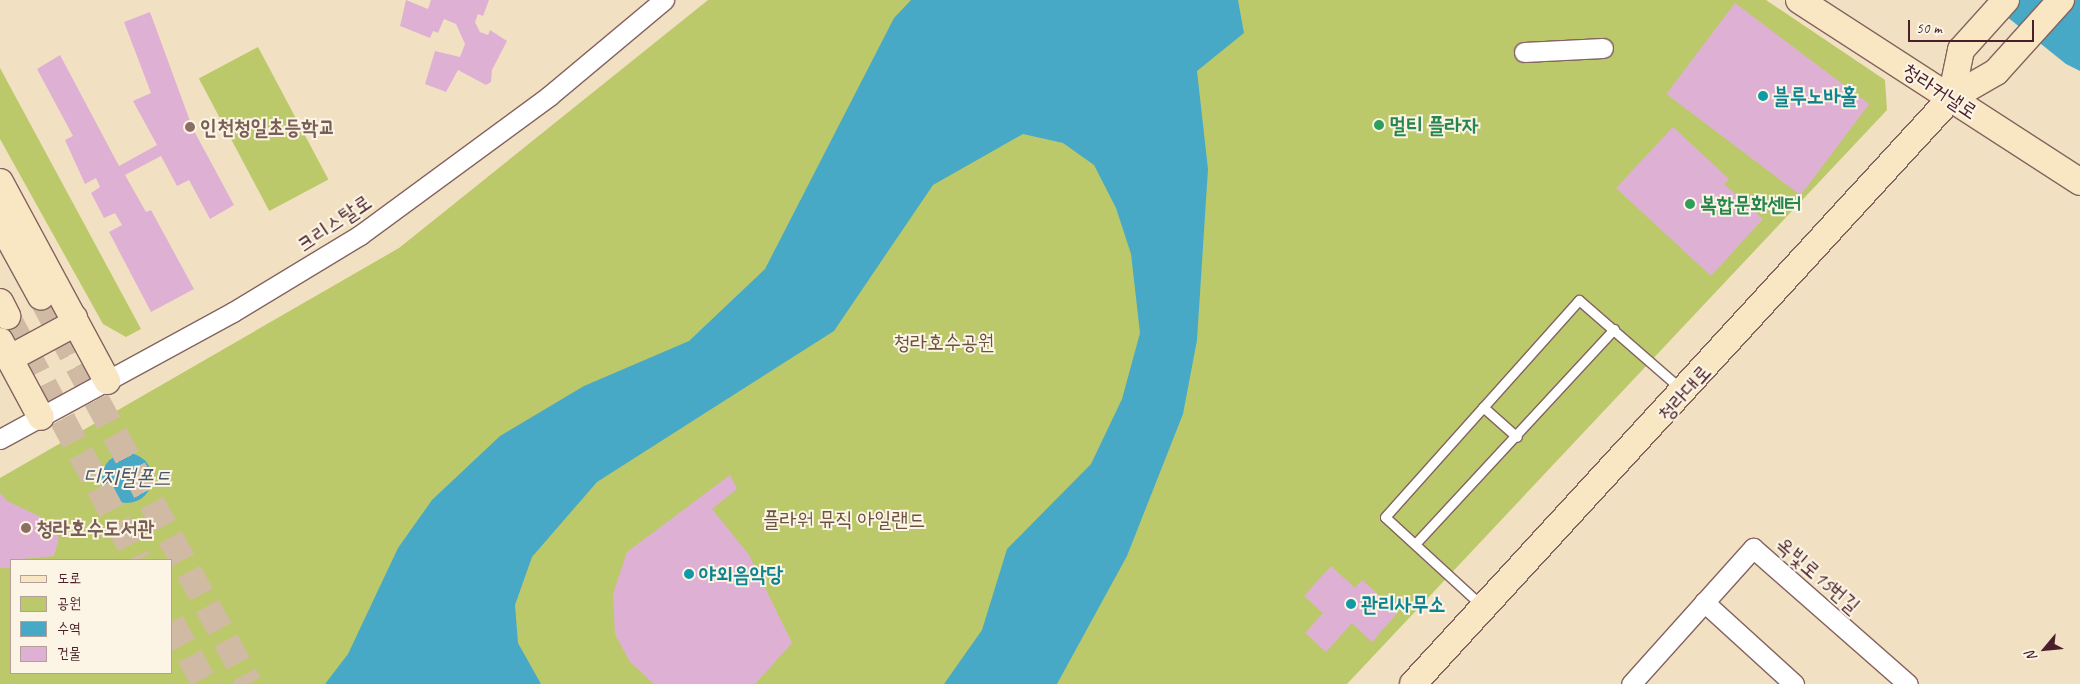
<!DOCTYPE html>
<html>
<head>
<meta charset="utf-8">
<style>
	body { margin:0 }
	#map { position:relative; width:2080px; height:684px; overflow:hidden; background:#f1e1c2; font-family:Caveat,"Poor Story",sans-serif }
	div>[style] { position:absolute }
	.green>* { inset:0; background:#bbc96a; transform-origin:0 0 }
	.water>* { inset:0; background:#48a9c7 }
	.round { border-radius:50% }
	.building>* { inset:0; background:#deb1d4; transform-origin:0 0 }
	.secondary-tunnel>* { height:26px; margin-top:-13px; transform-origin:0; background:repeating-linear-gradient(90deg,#d0baa4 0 26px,transparent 0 39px) }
	.roads { filter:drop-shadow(1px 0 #846360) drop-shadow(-1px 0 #846360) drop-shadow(0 1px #846360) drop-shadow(0 -1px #846360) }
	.lane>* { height:9px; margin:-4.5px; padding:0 4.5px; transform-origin:4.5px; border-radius:4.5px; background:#fff }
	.street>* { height:19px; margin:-9.5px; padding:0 9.5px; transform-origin:9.5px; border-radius:9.5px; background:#fff }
	.secondary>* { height:26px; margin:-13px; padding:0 13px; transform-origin:13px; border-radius:13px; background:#f9e7c3 }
	.dots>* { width:14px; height:14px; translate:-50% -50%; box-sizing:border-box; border:2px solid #fcf5e5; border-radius:50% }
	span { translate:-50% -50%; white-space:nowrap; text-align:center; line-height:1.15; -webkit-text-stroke:4px #fcf5e5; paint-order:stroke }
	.street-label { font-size:21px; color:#4a1f2b }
	.culture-label { font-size:21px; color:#0d838f; font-weight:700 }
	.left { translate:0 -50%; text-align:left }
	.leisure-label { font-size:21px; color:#27864d; font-weight:700 }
	.education-label { font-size:21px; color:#785e54; font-weight:700 }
	.park-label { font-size:21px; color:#6c523e }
	.water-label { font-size:22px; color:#495669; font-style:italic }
	.legend { position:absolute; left:10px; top:559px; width:162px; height:115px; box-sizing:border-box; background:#fcf5e5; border:1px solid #b59f9b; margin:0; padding:6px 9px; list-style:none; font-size:15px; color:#4a1f2b }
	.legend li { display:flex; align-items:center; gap:10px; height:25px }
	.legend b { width:25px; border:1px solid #b59f9b }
	.north { position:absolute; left:2020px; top:624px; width:50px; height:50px; -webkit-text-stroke:4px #fcf5e5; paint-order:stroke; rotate:242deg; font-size:14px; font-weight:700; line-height:20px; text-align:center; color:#4a1f2b }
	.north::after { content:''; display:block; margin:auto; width:18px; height:22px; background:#4a1f2b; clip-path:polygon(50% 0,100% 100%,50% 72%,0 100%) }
	.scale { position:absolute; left:1908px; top:20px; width:126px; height:22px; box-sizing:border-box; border:2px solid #4a1f2b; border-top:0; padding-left:6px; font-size:15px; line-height:18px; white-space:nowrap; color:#4a1f2b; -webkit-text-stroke:4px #fcf5e5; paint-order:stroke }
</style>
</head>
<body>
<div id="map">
	<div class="green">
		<i style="clip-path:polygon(evenodd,708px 0,1766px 0,1885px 80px,1887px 110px,1347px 684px,0 684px,0 478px,399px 248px,708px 0,11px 560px,171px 560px,171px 673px,11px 673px,11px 560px)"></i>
		<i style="left:258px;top:47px;width:150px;height:67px;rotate:62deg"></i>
		<i style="clip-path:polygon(0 68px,141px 329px,126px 337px,103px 324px,0 139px)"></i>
	</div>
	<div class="water">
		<i style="clip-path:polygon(911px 0,1238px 0,1244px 33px,1197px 71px,1208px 169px,1197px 340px,1183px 414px,1127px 556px,1057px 684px,944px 684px,982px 630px,1007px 549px,1091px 464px,1122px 399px,1140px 333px,1131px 254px,1116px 208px,1094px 165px,1063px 143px,1023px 134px,933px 185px,834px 331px,597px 482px,532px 557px,515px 605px,518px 643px,541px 684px,325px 684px,348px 654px,398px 548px,432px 500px,500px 436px,584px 386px,689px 341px,765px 269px,894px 18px)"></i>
		<i style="clip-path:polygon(1986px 0,2080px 0,2080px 71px,2066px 64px)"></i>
		<i class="round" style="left:102px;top:453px;width:50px;height:50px"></i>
	</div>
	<div class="building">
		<i style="clip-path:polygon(406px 0,428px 9px,431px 0,489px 0,483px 16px,478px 14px,475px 22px,480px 32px,488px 35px,490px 30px,507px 41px,492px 70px,491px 82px,486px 85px,458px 70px,446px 92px,425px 84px,435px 51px,460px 57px,465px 44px,456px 24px,444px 19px,438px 33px,433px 31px,430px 38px,400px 26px)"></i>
		<i style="left:1735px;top:3px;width:168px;height:114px;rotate:37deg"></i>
		<i style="clip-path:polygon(150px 12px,193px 129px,234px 205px,210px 219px,189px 180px,177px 186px,161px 156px,125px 175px,146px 212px,151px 210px,194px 289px,151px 312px,109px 232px,122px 225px,115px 213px,104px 218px,91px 193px,100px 187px,96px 178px,85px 184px,65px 140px,73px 136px,37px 69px,60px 55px,119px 166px,157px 145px,133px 101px,151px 93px,124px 22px)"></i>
		<i style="clip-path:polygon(1673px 127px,1729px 179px,1724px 184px,1763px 219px,1711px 276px,1616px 188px)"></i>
		<i style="clip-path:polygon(730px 475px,737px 489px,712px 509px,749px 555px,792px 643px,755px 684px,654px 684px,630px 662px,615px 634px,613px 594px,627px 552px)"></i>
		<i style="clip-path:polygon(0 493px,7px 501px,43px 518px,59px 538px,54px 556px,11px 560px,11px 568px,0 568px)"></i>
		<i style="clip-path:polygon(1331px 566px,1355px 588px,1362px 580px,1398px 612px,1372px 642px,1352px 623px,1326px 652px,1305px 633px,1323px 613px,1304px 596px)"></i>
	</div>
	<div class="secondary-tunnel">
		<i style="left:41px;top:297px;width:439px;rotate:61.7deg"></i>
		<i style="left:7px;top:316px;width:277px;rotate:61.8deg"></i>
		<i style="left:171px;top:622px;width:71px;rotate:61.3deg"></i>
	</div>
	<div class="roads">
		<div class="lane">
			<i style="left:1483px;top:407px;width:45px;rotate:41.4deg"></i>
			<i style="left:1415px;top:544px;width:293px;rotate:-47.2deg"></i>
			<i style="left:1481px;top:605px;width:130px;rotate:-137.5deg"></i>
			<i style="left:1385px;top:517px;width:291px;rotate:-48.2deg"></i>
			<i style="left:1579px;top:300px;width:135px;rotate:41.1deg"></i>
		</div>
		<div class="street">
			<i style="left:1524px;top:52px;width:79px;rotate:-2.9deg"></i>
			<i style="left:0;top:439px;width:265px;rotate:-28.6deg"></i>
			<i style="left:233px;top:312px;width:149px;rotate:-31.2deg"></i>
			<i style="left:360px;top:235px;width:235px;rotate:-36.3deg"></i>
			<i style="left:549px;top:96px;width:150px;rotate:-39.9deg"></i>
			<i style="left:1704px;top:602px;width:122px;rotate:42.3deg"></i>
			<i style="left:1631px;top:684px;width:183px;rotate:-48.1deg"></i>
			<i style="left:1753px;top:548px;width:206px;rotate:41.3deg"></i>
		</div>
		<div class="secondary">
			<i style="left:1799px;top:0;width:335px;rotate:32.9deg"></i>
			<i style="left:2006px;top:0;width:67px;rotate:132deg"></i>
			<i style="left:1961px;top:50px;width:49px;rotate:101.8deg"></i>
			<i style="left:1951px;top:98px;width:52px;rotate:-30deg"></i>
			<i style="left:1996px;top:72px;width:97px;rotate:-47.9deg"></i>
			<i style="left:0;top:182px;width:226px;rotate:61.7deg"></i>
			<i style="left:0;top:222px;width:85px;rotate:61.3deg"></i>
			<i style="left:0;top:302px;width:16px;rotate:63deg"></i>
			<i style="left:0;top:341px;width:86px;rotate:61.7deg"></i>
			<i style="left:7px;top:355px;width:9px"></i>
			<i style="left:16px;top:355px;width:59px;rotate:-28.3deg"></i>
			<i style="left:68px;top:327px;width:11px;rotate:-56deg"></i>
			<i style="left:1413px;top:684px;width:796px;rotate:-47.45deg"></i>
		</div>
	</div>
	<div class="dots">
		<i style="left:1763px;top:96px;background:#0f9aa8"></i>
		<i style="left:1379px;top:125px;background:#2e9e5b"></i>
		<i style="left:190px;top:127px;background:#8d6e63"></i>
		<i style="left:1690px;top:204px;background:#2e9e5b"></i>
		<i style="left:26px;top:528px;background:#8d6e63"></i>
		<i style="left:689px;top:574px;background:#0f9aa8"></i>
		<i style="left:1351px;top:604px;background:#0f9aa8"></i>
	</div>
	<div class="street-label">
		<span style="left:1940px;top:91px;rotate:33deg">청라커낼로</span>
		<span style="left:334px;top:223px;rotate:-34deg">크리스탈로</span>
		<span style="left:1684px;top:393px;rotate:-48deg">청라대로</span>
		<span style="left:1818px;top:575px;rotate:41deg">옥빛로15번길</span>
	</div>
	<div class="culture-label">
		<span class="left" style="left:1773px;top:96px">블루노바홀</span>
		<span class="left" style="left:699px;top:574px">야외음악당</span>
		<span class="left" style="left:1361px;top:604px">관리사무소</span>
	</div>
	<div class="leisure-label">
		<span class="left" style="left:1389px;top:125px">멀티 플라자</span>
		<span class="left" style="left:1700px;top:204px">복합문화센터</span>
	</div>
	<div class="education-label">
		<span class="left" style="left:200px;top:127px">인천청일초등학교</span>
		<span class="left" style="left:36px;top:528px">청라호수도서관</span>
	</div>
	<div class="park-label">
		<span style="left:944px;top:342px">청라호수공원</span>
		<span style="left:844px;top:519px">플라워 뮤직 아일랜드</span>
	</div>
	<div class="water-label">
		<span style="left:127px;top:478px">디지털폰드</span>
	</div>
	<ul class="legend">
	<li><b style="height:6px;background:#f9e7c3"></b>도로</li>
	<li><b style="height:14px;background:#bbc96a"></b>공원</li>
	<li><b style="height:14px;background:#48a9c7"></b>수역</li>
	<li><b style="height:14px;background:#deb1d4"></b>건물</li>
	</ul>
	<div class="north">N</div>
	<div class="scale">50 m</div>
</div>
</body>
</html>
